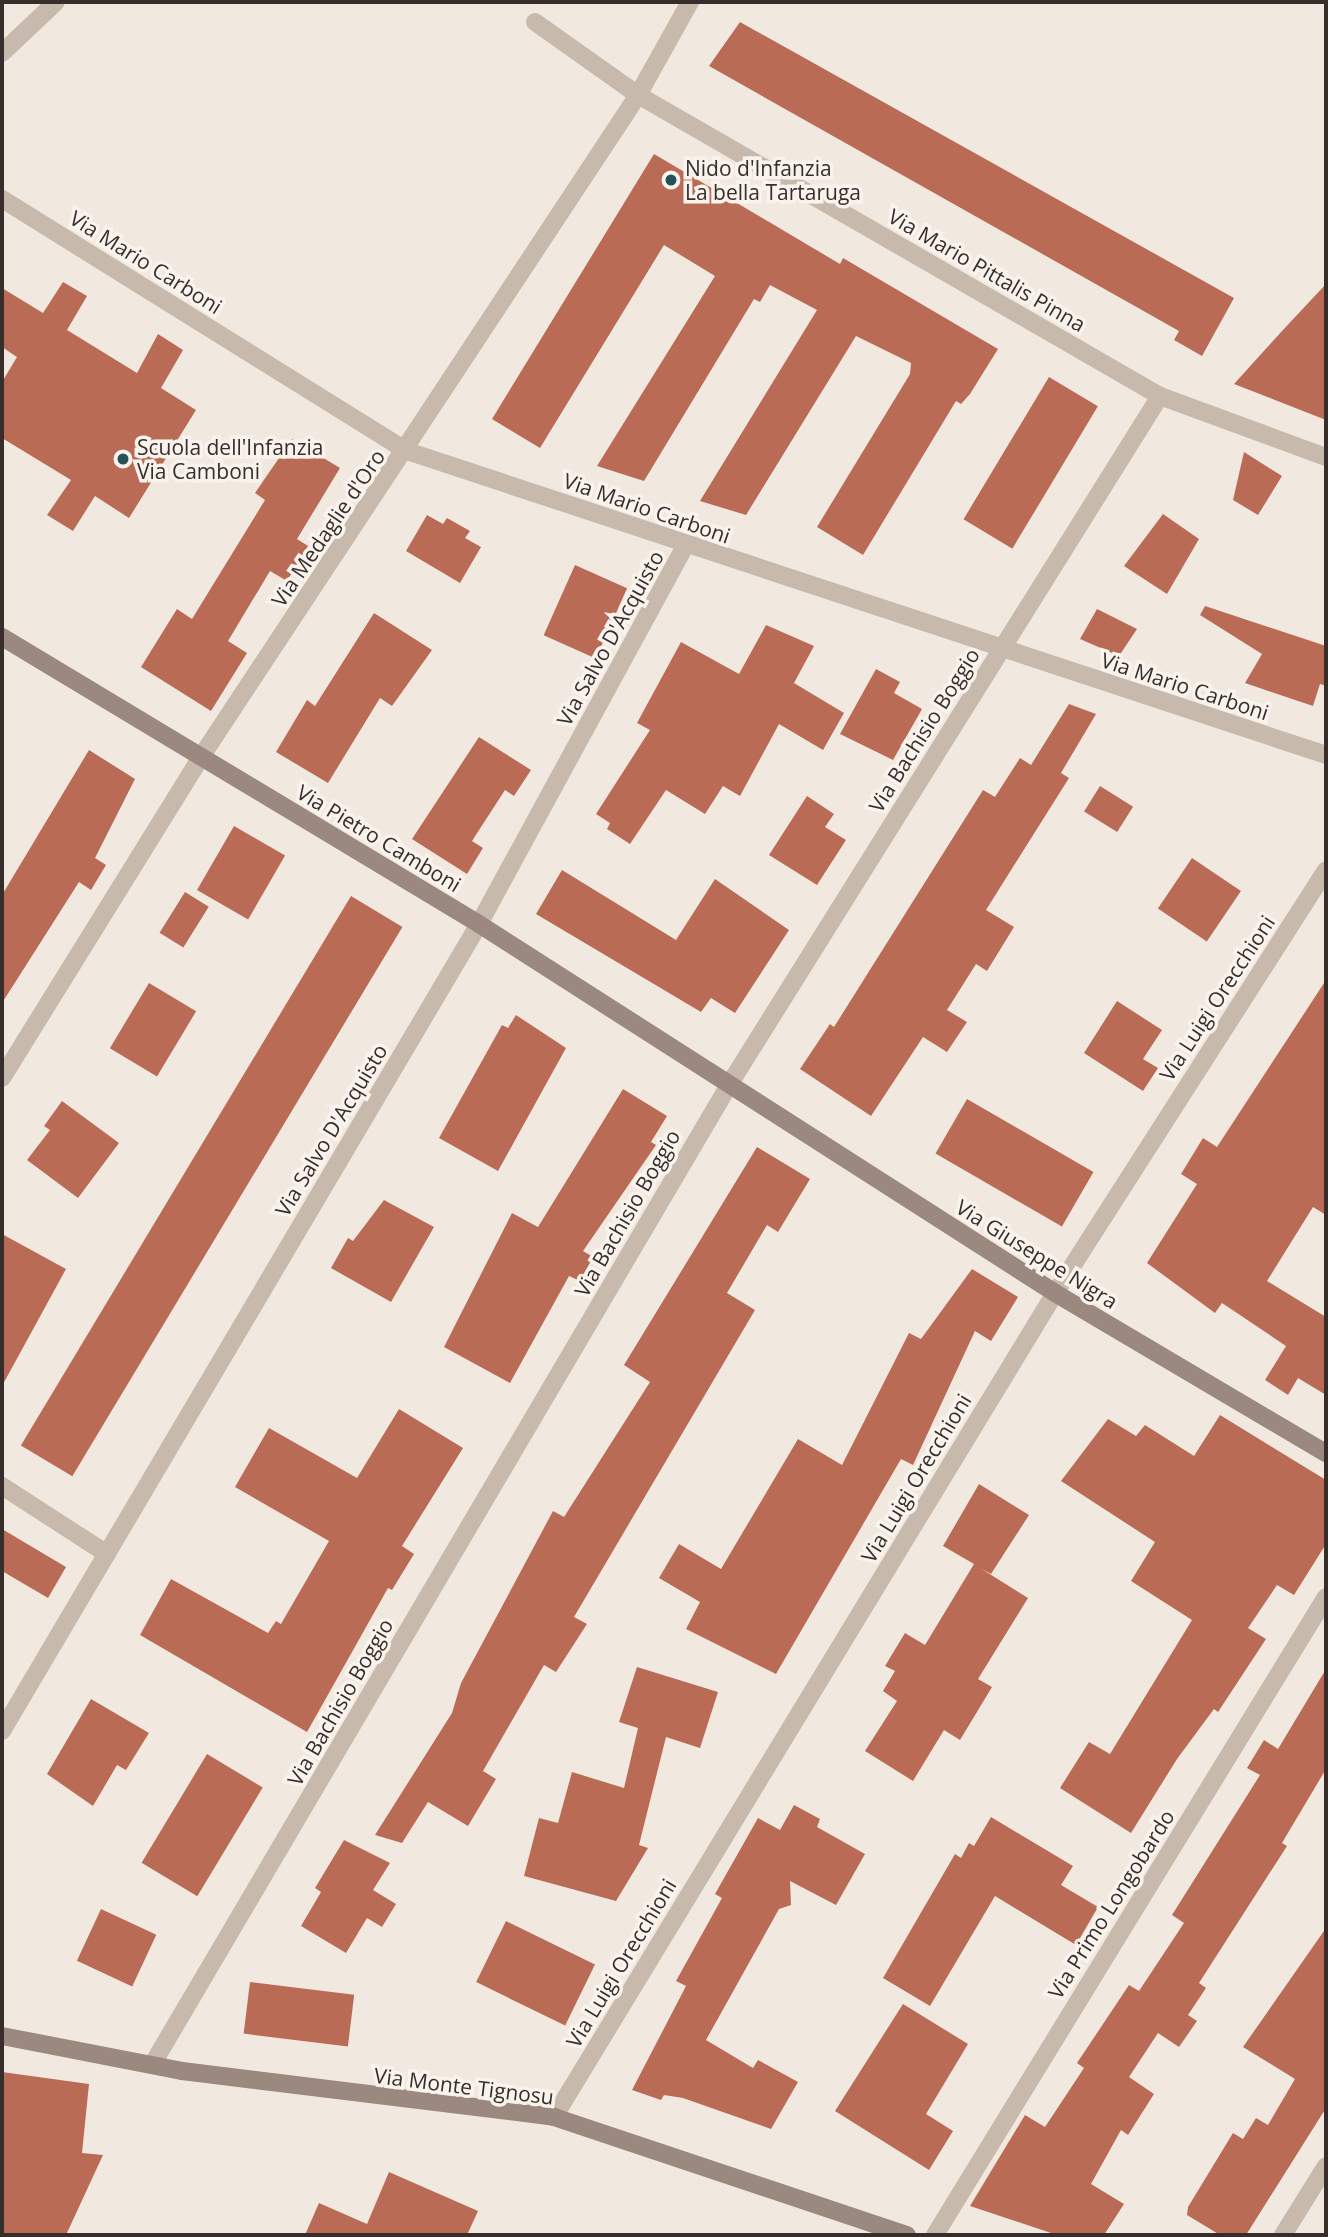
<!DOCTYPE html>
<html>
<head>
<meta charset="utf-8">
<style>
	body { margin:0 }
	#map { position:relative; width:1328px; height:2237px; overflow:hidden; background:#f1e9e0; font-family:"Open Sans",sans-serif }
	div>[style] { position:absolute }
	.building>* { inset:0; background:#b96b56; transform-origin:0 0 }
	.street>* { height:18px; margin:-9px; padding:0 9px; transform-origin:9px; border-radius:9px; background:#c8b9ad }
	.secondary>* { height:18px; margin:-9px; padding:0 9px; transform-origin:9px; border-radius:9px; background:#9b887f }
	.dots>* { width:19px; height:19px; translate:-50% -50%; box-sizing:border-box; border:4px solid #f9f3ed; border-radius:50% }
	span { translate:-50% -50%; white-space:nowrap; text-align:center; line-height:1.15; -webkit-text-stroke:7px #f9f3ed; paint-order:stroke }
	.poi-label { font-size:21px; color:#372e2b }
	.left { translate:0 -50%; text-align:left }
	.street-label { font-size:21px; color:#372e2b }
	.frame { position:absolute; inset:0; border:4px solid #372e2b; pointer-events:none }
</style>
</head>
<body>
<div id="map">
	<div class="building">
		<i style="clip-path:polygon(740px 22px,1234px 298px,1202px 356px,1174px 340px,1179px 331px,709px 66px)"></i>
		<i style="clip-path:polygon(654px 154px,840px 264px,843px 258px,998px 349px,970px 394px,961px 404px,956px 401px,863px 555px,817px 527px,910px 374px,911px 363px,856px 336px,746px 515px,700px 501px,817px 310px,770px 285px,760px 302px,754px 299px,644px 481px,597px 466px,715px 276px,664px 245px,540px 448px,492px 419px)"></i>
		<i style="clip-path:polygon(63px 282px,87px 296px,67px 330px,137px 373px,158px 334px,183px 350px,161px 388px,196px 410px,129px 518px,95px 496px,73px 531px,47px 515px,71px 480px,2px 438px,2px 382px,17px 357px,2px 347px,2px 288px,43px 313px)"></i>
		<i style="clip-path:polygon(1326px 284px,1326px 420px,1234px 384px,1282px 331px)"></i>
		<i style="left:1049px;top:377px;width:57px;height:166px;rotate:31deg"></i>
		<i style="clip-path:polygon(292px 439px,340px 468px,297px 539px,308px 546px,287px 581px,270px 571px,228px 641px,247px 653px,211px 711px,141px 667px,177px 609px,192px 619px,265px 500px,255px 493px)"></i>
		<i style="clip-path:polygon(1244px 452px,1282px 476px,1258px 515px,1233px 500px)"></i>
		<i style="clip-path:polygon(1163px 514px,1199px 539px,1167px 594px,1124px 566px)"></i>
		<i style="clip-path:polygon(427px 515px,443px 524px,447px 518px,470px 531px,465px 538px,481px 547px,460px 583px,406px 551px)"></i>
		<i style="left:575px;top:565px;width:57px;height:77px;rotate:24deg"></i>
		<i style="clip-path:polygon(1205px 606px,1326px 646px,1326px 686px,1320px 684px,1313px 706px,1245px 683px,1262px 654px,1200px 615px)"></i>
		<i style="clip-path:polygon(1097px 609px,1137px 629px,1119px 656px,1080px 639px)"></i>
		<i style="clip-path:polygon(374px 613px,432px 650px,392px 706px,380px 698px,328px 783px,276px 752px,307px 700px,315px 706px)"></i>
		<i style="clip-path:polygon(766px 625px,814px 646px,794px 683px,844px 713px,823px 750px,779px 724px,740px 796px,723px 786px,705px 814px,666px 790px,630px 844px,607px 829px,610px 823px,596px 814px,650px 730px,637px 723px,681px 642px,739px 674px)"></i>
		<i style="clip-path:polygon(876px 669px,900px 682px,894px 693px,922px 709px,893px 760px,840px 734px)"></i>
		<i style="clip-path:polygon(1069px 704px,1096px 714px,1061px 773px,1069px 778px,986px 910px,1014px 927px,987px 971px,976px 964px,947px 1010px,967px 1022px,947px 1052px,923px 1037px,871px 1116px,800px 1069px,830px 1024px,834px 1027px,983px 790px,995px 797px,1020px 758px,1031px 765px)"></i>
		<i style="clip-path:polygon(479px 737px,531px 770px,514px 796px,505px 790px,472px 841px,483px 848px,467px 874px,412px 839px)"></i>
		<i style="clip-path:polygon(89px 750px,135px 779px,95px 858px,106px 865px,91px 890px,79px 882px,2px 1003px,2px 895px)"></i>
		<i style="left:1100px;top:786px;width:39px;height:30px;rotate:32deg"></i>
		<i style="clip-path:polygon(807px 796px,834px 814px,825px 827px,846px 840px,817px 885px,769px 855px)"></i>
		<i style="left:234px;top:826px;width:59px;height:74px;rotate:30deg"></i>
		<i style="left:1192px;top:858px;width:59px;height:61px;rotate:34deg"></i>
		<i style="clip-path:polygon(562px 870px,676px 940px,715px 879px,789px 930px,735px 1013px,711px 998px,701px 1012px,536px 914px)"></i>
		<i style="left:185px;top:892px;width:28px;height:48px;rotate:32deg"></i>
		<i style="left:351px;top:896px;width:60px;height:641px;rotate:31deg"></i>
		<i style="clip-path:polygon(1326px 980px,1326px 1215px,1313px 1207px,1267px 1281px,1326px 1317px,1326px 1395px,1298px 1378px,1288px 1395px,1265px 1380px,1286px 1346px,1222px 1303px,1215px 1313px,1147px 1263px,1197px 1184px,1181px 1174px,1203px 1138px,1217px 1147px)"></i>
		<i style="left:149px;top:983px;width:55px;height:76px;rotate:31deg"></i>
		<i style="clip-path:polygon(1117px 1001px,1162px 1030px,1143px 1059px,1158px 1068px,1143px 1091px,1084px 1053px)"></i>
		<i style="clip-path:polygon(516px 1015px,566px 1048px,498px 1171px,439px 1138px,502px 1025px,508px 1028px)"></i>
		<i style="clip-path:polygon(623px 1089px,667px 1116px,651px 1142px,656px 1145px,583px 1251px,593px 1257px,580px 1281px,569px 1276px,510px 1383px,444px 1347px,512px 1213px,538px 1227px)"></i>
		<i style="left:967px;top:1099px;width:146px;height:63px;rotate:30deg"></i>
		<i style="clip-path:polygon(62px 1101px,119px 1143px,78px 1198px,27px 1160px,50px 1130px,44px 1126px)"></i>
		<i style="clip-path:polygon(757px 1147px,810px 1179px,778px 1232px,767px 1225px,727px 1293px,755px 1310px,574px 1617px,587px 1624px,556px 1672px,544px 1665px,483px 1771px,496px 1779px,468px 1826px,428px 1802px,402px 1843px,375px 1835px,452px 1713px,461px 1683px,553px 1511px,564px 1517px,650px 1382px,624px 1365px)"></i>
		<i style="clip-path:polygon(384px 1200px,434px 1227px,391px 1302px,331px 1268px,348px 1238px,353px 1241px)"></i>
		<i style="clip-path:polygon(2px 1234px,66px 1269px,2px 1386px)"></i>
		<i style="clip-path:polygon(972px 1269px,1018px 1297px,991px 1341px,975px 1331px,913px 1465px,901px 1459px,776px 1674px,686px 1629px,700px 1602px,659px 1578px,679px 1544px,721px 1569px,798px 1439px,842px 1465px,909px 1333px,921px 1339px)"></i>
		<i style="clip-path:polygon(399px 1409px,463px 1448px,402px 1546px,414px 1554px,392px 1590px,388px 1588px,307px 1732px,140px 1635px,171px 1579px,268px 1633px,276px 1621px,281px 1624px,329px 1541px,235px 1487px,269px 1428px,357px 1478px)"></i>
		<i style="clip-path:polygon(1220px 1415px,1326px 1480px,1326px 1544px,1294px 1595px,1277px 1585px,1248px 1628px,1266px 1639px,1218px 1712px,1214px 1709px,1177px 1759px,1131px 1833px,1060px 1788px,1089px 1742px,1110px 1754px,1192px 1620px,1131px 1581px,1155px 1542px,1061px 1481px,1108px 1419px,1136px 1436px,1145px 1425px,1194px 1456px)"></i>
		<i style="clip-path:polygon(979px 1484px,1029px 1515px,991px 1574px,980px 1568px,1028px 1598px,978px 1679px,992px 1687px,960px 1740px,944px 1730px,913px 1781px,865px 1751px,897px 1701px,883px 1691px,895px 1671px,885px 1666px,905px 1633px,925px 1645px,974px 1564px,943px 1546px)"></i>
		<i style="clip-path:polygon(2px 1529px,66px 1567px,48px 1598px,2px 1571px)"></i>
		<i style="clip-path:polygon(637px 1667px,718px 1692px,700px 1748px,666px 1737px,639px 1845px,648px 1848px,616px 1901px,524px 1876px,539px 1818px,558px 1823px,572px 1772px,624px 1788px,638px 1728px,619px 1722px)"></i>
		<i style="clip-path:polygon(1326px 1669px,1326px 1769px,1282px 1843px,1287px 1846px,1199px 1983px,1206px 1988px,1188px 2015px,1197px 2021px,1179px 2047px,1158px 2033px,1129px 2077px,1154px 2094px,1128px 2135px,1121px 2130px,1091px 2184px,1124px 2204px,1104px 2235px,1057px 2235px,970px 2206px,1025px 2115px,1045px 2127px,1084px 2068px,1077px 2063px,1129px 1985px,1139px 1991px,1184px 1923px,1172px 1915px,1260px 1775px,1247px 1768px,1264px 1740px,1278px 1749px)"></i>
		<i style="clip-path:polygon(91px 1699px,149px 1733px,126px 1770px,117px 1765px,93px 1806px,47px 1774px)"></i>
		<i style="left:207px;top:1754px;width:65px;height:127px;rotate:31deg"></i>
		<i style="clip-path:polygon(794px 1805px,820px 1819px,817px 1827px,865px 1854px,836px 1905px,790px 1881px,791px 1905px,779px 1909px,706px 2040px,753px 2068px,758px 2060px,798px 2082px,771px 2129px,683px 2098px,664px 2095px,661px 2100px,632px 2090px,686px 1986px,676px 1981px,722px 1898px,715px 1894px,758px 1818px,780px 1830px)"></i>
		<i style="clip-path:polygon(991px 1817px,1073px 1866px,1061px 1885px,1098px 1907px,1076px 1945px,995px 1896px,930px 2006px,883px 1978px,955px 1854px,961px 1858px,969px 1843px,974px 1846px)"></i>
		<i style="clip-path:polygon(344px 1840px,390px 1863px,373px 1890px,396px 1904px,382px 1927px,367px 1918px,346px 1953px,301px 1926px,321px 1892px,315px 1888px)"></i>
		<i style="left:101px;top:1909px;width:61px;height:57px;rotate:25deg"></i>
		<i style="left:506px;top:1921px;width:99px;height:68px;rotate:26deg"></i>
		<i style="clip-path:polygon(1326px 1928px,1326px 2108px,1246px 2235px,1220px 2235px,1187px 2215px,1188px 2207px,1233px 2133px,1243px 2139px,1256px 2118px,1268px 2125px,1295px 2079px,1243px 2047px)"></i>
		<i style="left:250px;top:1982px;width:105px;height:52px;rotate:7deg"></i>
		<i style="clip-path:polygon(903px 2004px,968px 2044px,926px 2114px,953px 2131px,929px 2170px,835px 2111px)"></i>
		<i style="clip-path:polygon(2px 2072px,89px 2084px,82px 2153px,103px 2155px,66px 2235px,2px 2235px)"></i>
		<i style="clip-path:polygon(389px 2172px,478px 2211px,467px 2235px,305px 2235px,319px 2203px,367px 2224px)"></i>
	</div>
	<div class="street">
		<i style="left:535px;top:22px;width:126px;rotate:35.3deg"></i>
		<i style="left:638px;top:95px;width:603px;rotate:29.97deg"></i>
		<i style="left:1160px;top:396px;width:177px;rotate:20.2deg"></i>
		<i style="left:2px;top:53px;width:74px;rotate:-43.4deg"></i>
		<i style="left:2px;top:199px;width:477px;rotate:31.9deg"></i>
		<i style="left:407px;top:451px;width:968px;rotate:18.3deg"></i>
		<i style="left:2px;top:1078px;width:378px;rotate:-58.2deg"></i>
		<i style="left:201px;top:757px;width:793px;rotate:-56.57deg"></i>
		<i style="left:638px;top:95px;width:107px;rotate:-60.8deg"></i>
		<i style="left:2px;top:1486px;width:125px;rotate:32.9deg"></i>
		<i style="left:2px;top:1731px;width:937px;rotate:-59.41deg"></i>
		<i style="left:479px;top:924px;width:432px;rotate:-61.4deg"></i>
		<i style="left:152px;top:2065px;width:1137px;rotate:-59.51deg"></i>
		<i style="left:729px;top:1085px;width:813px;rotate:-57.97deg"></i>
		<i style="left:554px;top:2117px;width:964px;rotate:-58.7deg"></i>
		<i style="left:1055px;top:1293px;width:502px;rotate:-57.35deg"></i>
		<i style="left:935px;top:2235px;width:748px;rotate:-58.5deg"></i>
		<i style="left:1283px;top:2235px;width:81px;rotate:-58.1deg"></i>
	</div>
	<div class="secondary">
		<i style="left:2px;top:637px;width:557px;rotate:31.03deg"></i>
		<i style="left:479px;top:924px;width:684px;rotate:32.64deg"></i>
		<i style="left:1055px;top:1293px;width:315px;rotate:30.6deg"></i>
		<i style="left:2px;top:2036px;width:183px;rotate:11deg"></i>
		<i style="left:182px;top:2071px;width:375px;rotate:7deg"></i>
		<i style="left:554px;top:2117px;width:372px;rotate:18.5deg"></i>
	</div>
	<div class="dots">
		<i style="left:671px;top:180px;background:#255254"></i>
		<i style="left:123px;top:459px;background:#255254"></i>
	</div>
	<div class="poi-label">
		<span class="left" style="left:685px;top:180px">Nido d'Infanzia<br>La bella Tartaruga</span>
		<span class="left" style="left:137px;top:459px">Scuola dell'Infanzia<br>Via Camboni</span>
	</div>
	<div class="street-label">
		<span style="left:146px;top:262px;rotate:32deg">Via Mario Carboni</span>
		<span style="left:987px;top:270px;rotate:30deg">Via Mario Pittalis Pinna</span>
		<span style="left:647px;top:508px;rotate:19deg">Via Mario Carboni</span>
		<span style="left:328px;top:528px;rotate:-56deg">Via Medaglie d'Oro</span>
		<span style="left:610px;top:638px;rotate:-61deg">Via Salvo D'Acquisto</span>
		<span style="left:1185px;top:686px;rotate:18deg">Via Mario Carboni</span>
		<span style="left:924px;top:730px;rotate:-58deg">Via Bachisio Boggio</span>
		<span style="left:379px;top:838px;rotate:31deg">Via Pietro Camboni</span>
		<span style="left:1217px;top:998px;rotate:-57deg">Via Luigi Orecchioni</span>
		<span style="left:331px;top:1130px;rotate:-59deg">Via Salvo D'Acquisto</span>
		<span style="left:627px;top:1213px;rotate:-60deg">Via Bachisio Boggio</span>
		<span style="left:1037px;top:1254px;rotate:32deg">Via Giuseppe Nigra</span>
		<span style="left:916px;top:1478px;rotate:-59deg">Via Luigi Orecchioni</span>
		<span style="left:340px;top:1702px;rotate:-60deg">Via Bachisio Boggio</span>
		<span style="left:1111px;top:1904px;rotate:-58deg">Via Primo Longobardo</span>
		<span style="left:621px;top:1963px;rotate:-59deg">Via Luigi Orecchioni</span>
		<span style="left:464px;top:2086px;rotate:7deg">Via Monte Tignosu</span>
	</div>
	<div class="frame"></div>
</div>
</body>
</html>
